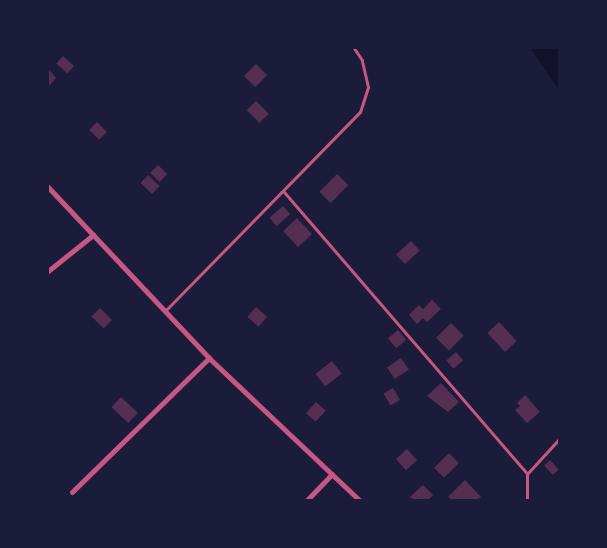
<!DOCTYPE html>
<html>
<head>
<meta charset="utf-8">
<style>
	body { margin:0 }
	#map { position:relative; width:607px; height:548px; overflow:hidden; background:#1b1b3a; font-family:"Sofia Sans Condensed",sans-serif }
	div>[style] { position:absolute }
	.water>* { inset:0; background:#12122b }
	.building>* { inset:0; background:#542f53; transform-origin:0 0 }
	.service>* { height:3px; margin:-1.5px; padding:0 1.5px; transform-origin:1.5px; border-radius:1.5px; background:#c65784 }
	.minor>* { height:5px; margin:-2.5px; padding:0 2.5px; transform-origin:2.5px; border-radius:2.5px; background:#c65784 }
	span { translate:-50% -50%; white-space:nowrap; text-align:center; line-height:1.15; -webkit-text-stroke:4px #1b1b3a; paint-order:stroke }
	.frame { position:absolute; inset:0; border:49px solid #1b1b3a; pointer-events:none }
</style>
</head>
<body>
<div id="map">
	<div class="water">
		<i style="clip-path:polygon(530px 48px,559px 48px,559px 90px)"></i>
	</div>
	<div class="building">
		<i style="left:63px;top:56px;width:15px;height:10px;rotate:42deg"></i>
		<i style="left:256px;top:64px;width:16px;height:17px;rotate:45deg"></i>
		<i style="clip-path:polygon(49px 70px,56px 78px,48px 87px,48px 71px)"></i>
		<i style="left:256px;top:101px;width:18px;height:13px;rotate:45deg"></i>
		<i style="left:97px;top:122px;width:14px;height:11px;rotate:45deg"></i>
		<i style="left:158px;top:165px;width:13px;height:11px;rotate:45deg"></i>
		<i style="left:337px;top:174px;width:16px;height:25px;rotate:45deg"></i>
		<i style="left:148px;top:175px;width:16px;height:11px;rotate:43deg"></i>
		<i style="left:283px;top:206px;width:11px;height:18px;rotate:49deg"></i>
		<i style="left:297px;top:218px;width:22px;height:19px;rotate:47deg"></i>
		<i style="left:411px;top:241px;width:13px;height:20px;rotate:48deg"></i>
		<i style="clip-path:polygon(432px 300px,441px 309px,427px 322px,423px 318px,417px 324px,409px 315px,419px 305px,423px 309px)"></i>
		<i style="left:256px;top:307px;width:15px;height:13px;rotate:42deg"></i>
		<i style="left:100px;top:308px;width:17px;height:12px;rotate:45deg"></i>
		<i style="left:499px;top:322px;width:26px;height:16px;rotate:47deg"></i>
		<i style="left:451px;top:323px;width:18px;height:21px;rotate:45deg"></i>
		<i style="left:398px;top:330px;width:13px;height:13px;rotate:51deg"></i>
		<i style="left:456px;top:352px;width:11px;height:13px;rotate:49deg"></i>
		<i style="left:401px;top:358px;width:14px;height:17px;rotate:56deg"></i>
		<i style="left:332px;top:361px;width:16px;height:21px;rotate:52deg"></i>
		<i style="clip-path:polygon(441px 383px,459px 402px,448px 412px,427px 396px)"></i>
		<i style="left:393px;top:388px;width:14px;height:11px;rotate:60deg"></i>
		<i style="clip-path:polygon(525px 395px,540px 412px,527px 423px,515px 410px,520px 406px,517px 403px)"></i>
		<i style="left:121px;top:397px;width:23px;height:14px;rotate:43deg"></i>
		<i style="left:316px;top:402px;width:13px;height:15px;rotate:42deg"></i>
		<i style="left:407px;top:449px;width:15px;height:15px;rotate:48deg"></i>
		<i style="left:449px;top:453px;width:14px;height:21px;rotate:45deg"></i>
		<i style="left:550px;top:460px;width:13px;height:8px;rotate:48deg"></i>
		<i style="clip-path:polygon(465px 480px,481px 497px,477px 500px,452px 500px,448px 497px)"></i>
		<i style="clip-path:polygon(423px 485px,433px 495px,428px 500px,414px 500px,410px 497px)"></i>
	</div>
	<div class="service">
		<i style="left:284px;top:192px;width:372px;rotate:49.2deg"></i>
		<i style="left:165px;top:311px;width:279px;rotate:-45.6deg"></i>
		<i style="left:360px;top:112px;width:26px;rotate:-72deg"></i>
		<i style="left:368px;top:87px;width:28px;rotate:-103deg"></i>
		<i style="left:362px;top:60px;width:14px;rotate:-124deg"></i>
		<i style="left:527px;top:500px;width:26px;rotate:-90deg"></i>
		<i style="left:527px;top:474px;width:49px;rotate:-47.5deg"></i>
	</div>
	<div class="minor">
		<i style="left:48px;top:187px;width:235px;rotate:46.7deg"></i>
		<i style="left:209px;top:358px;width:207px;rotate:43.4deg"></i>
		<i style="left:48px;top:271px;width:58px;rotate:-38.7deg"></i>
		<i style="left:72px;top:492px;width:192px;rotate:-44.4deg"></i>
		<i style="left:307px;top:500px;width:36px;rotate:-46deg"></i>
	</div>
	<div class="frame"></div>
</div>
</body>
</html>
